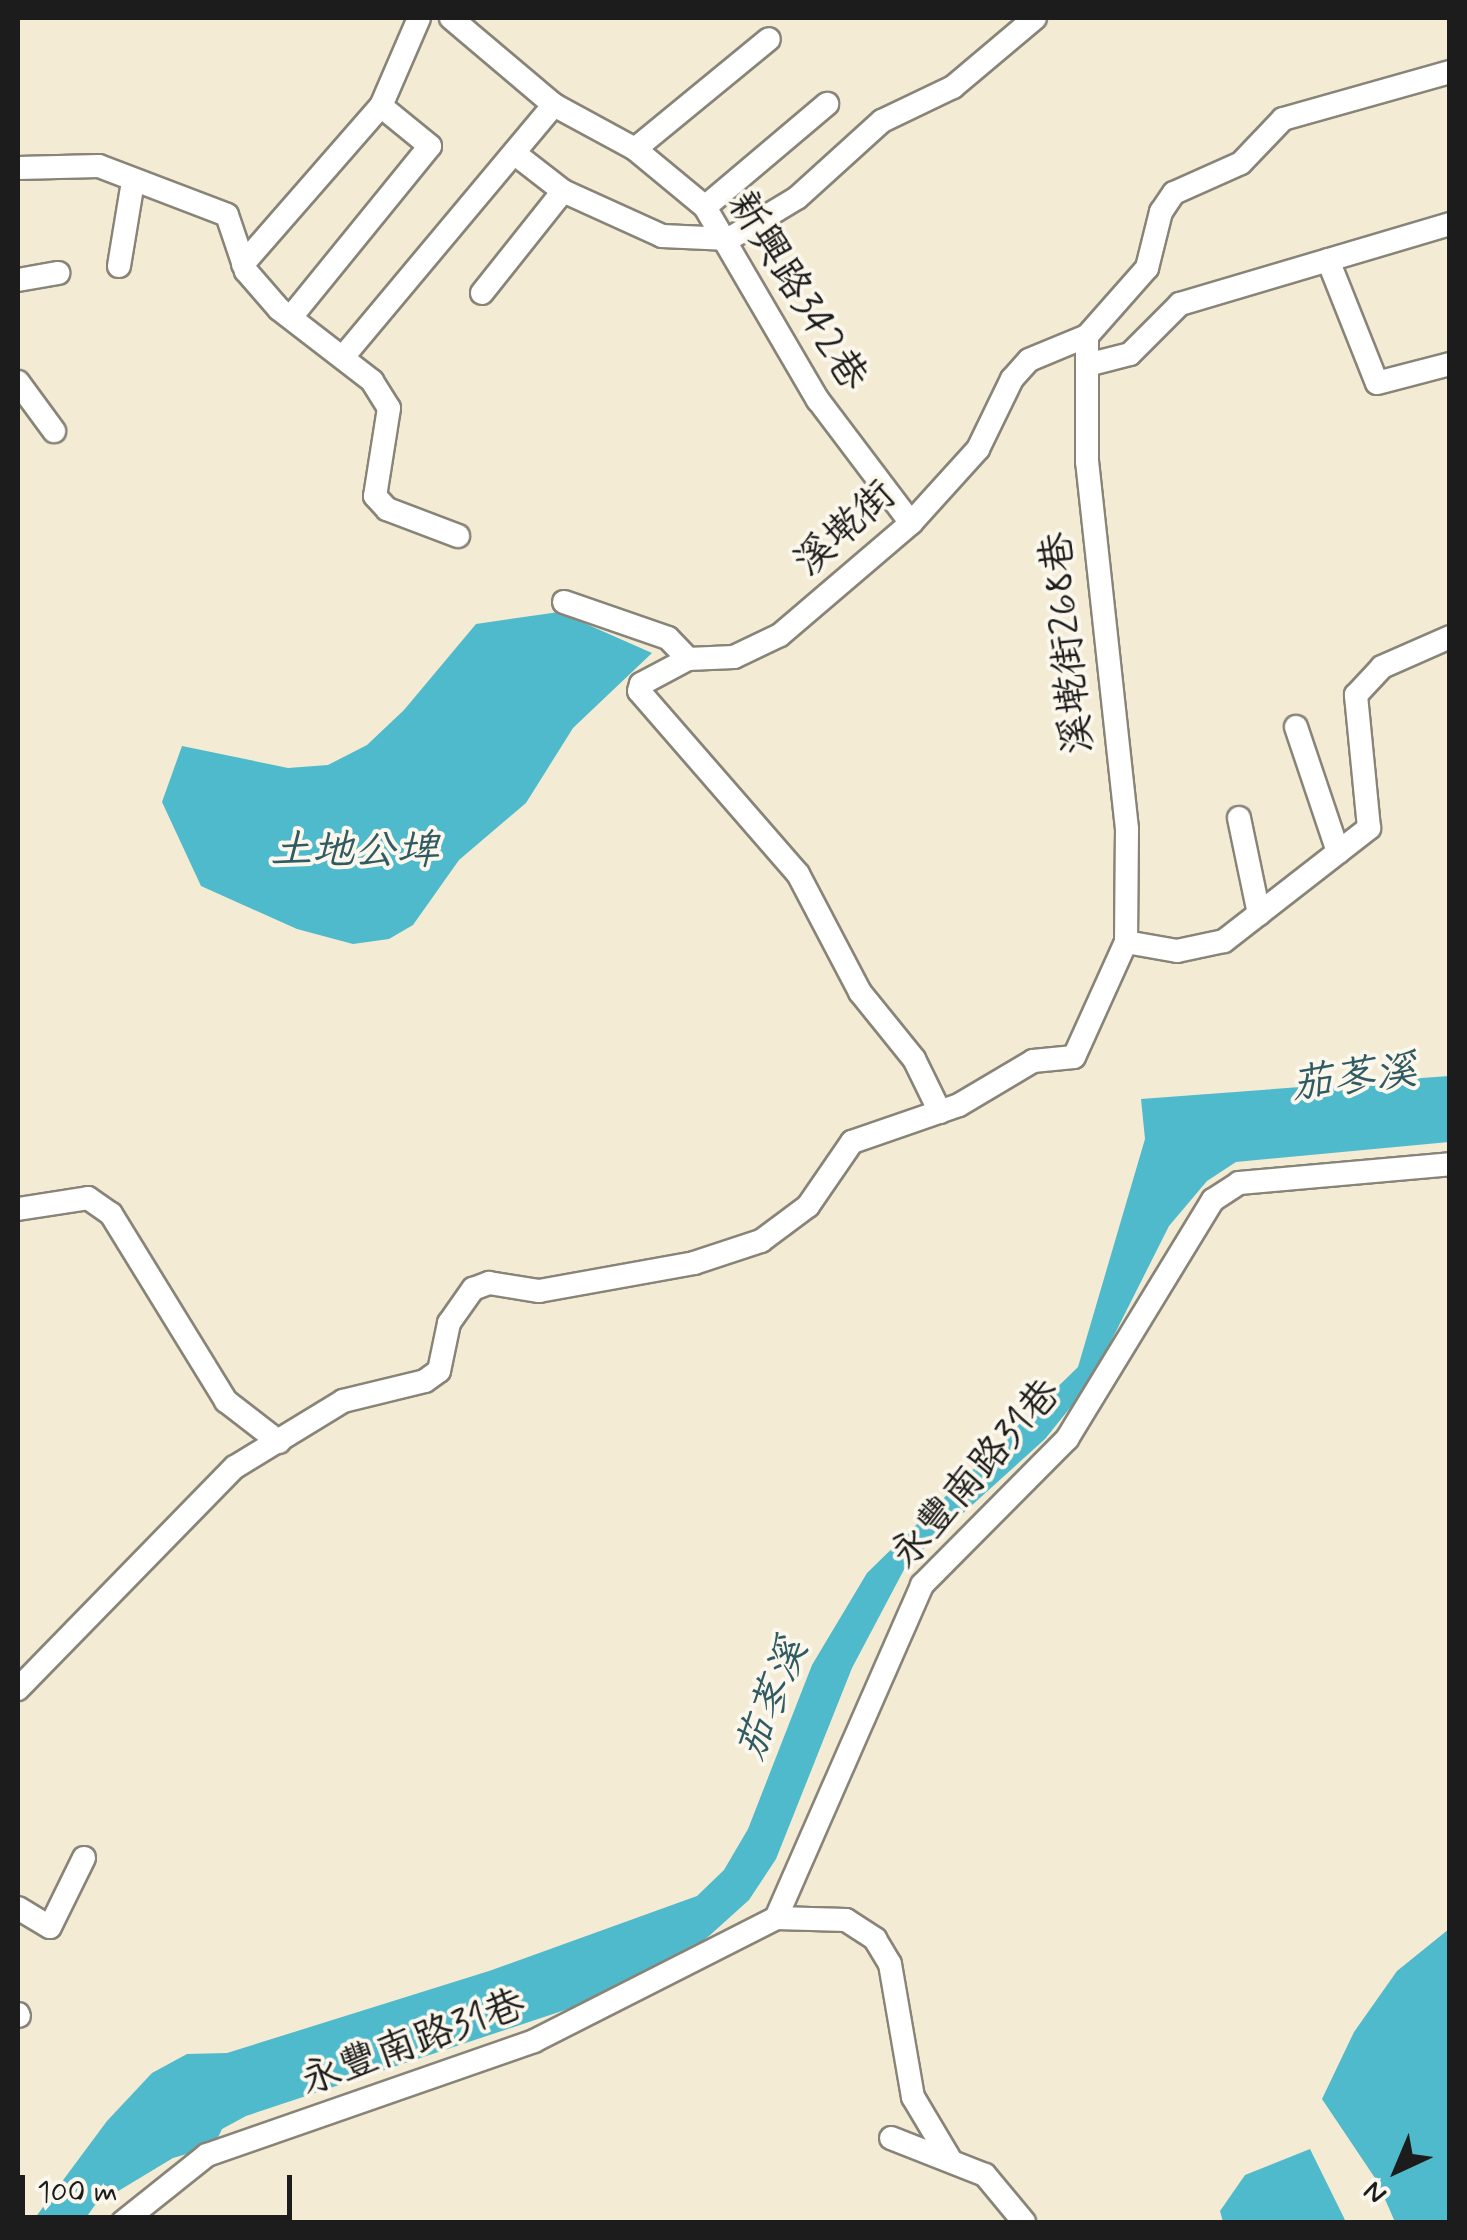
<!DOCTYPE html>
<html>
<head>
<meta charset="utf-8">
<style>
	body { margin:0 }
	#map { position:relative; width:1467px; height:2240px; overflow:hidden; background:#f3ebd4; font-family:Mynerve,"LXGW WenKai TC",sans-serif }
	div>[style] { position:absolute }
	.water>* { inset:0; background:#4fbacb }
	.roads { filter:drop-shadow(2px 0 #888478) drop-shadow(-2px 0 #888478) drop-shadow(0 2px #888478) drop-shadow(0 -2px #888478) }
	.minor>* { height:22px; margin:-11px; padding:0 11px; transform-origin:11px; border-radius:11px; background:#fff }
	span { translate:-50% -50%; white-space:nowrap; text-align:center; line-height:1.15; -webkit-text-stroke:8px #fbf7ec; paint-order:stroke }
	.street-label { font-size:40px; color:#1c1c1c }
	.water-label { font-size:42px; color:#305b62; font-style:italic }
	.frame { position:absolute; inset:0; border:20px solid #1c1c1c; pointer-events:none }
	.north { position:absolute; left:1347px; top:2120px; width:100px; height:100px; -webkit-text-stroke:8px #fbf7ec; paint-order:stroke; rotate:224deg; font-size:28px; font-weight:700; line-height:40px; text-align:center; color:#1c1c1c }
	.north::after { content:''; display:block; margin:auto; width:35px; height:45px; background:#1c1c1c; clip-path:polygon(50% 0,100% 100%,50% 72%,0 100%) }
	.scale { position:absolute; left:20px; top:2175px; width:272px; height:45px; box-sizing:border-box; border:5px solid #1c1c1c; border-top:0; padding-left:12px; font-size:30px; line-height:35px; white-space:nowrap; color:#1c1c1c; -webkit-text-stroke:8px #fbf7ec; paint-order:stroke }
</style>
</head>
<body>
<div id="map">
	<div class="water">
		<i style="clip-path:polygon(559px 612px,652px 653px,573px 728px,526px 803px,459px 860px,413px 925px,389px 939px,353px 944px,297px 929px,201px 886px,162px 802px,182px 746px,288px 768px,328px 765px,367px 745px,404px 710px,476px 624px)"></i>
		<i style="clip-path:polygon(1449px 1076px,1449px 1142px,1236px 1162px,1207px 1181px,1169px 1226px,1090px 1383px,1045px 1439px,907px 1564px,852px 1668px,776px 1859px,749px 1900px,709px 1936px,670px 1967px,607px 1996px,246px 2116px,222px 2129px,214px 2146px,173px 2158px,95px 2205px,83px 2222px,32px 2222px,107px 2121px,152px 2073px,187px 2054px,227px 2053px,489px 1971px,697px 1896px,724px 1870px,748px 1829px,812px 1665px,867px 1573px,1078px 1367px,1145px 1139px,1141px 1099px)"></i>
		<i style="clip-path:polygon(1449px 1929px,1449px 2222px,1395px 2222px,1377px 2181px,1322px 2099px,1354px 2032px,1397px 1971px)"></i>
		<i style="clip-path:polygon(1310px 2149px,1346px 2222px,1223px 2222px,1220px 2211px,1245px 2175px)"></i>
	</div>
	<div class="roads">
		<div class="minor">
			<i style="left:451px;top:18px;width:135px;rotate:40.2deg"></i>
			<i style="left:554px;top:105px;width:92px;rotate:28.5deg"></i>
			<i style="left:635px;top:149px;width:91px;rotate:39.6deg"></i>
			<i style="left:705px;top:207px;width:224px;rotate:59.7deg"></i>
			<i style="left:818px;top:400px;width:154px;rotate:52.9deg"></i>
			<i style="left:635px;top:149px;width:173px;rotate:-39.4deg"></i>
			<i style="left:514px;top:153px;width:62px;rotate:37.8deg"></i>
			<i style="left:563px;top:191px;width:109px;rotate:24.4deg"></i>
			<i style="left:662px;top:236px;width:67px;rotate:2.6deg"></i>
			<i style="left:729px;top:239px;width:79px;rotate:-31.1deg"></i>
			<i style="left:797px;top:198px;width:115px;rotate:-42.2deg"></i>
			<i style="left:882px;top:121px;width:79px;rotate:-25.6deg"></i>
			<i style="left:953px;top:87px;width:107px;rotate:-40.1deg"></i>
			<i style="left:18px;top:168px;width:81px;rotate:-1.4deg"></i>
			<i style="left:99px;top:166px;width:137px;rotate:20.9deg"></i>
			<i style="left:227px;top:215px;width:59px;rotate:71.3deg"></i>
			<i style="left:246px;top:271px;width:50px;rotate:49deg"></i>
			<i style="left:279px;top:309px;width:118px;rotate:37.7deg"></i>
			<i style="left:372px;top:381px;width:32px;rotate:58deg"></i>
			<i style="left:389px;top:408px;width:89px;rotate:99deg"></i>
			<i style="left:375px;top:496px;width:18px;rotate:47deg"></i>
			<i style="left:387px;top:509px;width:76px;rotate:20.8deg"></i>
			<i style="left:705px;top:207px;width:160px;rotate:-40.2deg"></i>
			<i style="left:1328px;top:260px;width:132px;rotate:68.3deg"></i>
			<i style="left:1377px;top:383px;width:75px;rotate:-14.6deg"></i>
			<i style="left:243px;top:264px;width:210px;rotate:-48.9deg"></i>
			<i style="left:381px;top:106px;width:96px;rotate:-66.6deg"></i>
			<i style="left:119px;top:266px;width:86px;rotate:-80.6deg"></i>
			<i style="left:18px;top:280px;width:41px;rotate:-9.9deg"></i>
			<i style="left:482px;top:293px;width:130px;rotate:-51.5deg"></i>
			<i style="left:291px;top:317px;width:220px;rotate:-50.9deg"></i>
			<i style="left:430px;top:146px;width:63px;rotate:-140.8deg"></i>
			<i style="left:343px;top:357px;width:329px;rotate:-50.1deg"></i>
			<i style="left:1087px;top:365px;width:44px;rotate:-14.3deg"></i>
			<i style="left:1130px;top:354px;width:71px;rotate:-45deg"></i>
			<i style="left:1180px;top:304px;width:282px;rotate:-16.5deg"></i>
			<i style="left:18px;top:382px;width:61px;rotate:53.7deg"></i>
			<i style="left:564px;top:602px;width:110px;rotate:19.1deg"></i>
			<i style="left:668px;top:638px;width:29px;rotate:46deg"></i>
			<i style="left:1296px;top:727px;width:132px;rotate:71.4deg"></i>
			<i style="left:1239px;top:818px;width:98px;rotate:78.2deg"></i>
			<i style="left:1126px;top:942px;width:52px;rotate:10deg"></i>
			<i style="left:1177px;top:951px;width:48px;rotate:-12deg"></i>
			<i style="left:1224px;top:941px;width:184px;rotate:-37.9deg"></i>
			<i style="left:1369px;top:828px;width:134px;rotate:-95.6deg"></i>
			<i style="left:1356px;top:695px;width:38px;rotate:-47deg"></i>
			<i style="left:1382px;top:667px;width:74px;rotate:-23.8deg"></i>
			<i style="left:940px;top:1112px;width:59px;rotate:-116.1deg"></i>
			<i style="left:914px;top:1059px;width:86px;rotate:-128.9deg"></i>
			<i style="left:860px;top:992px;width:133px;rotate:-117.7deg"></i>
			<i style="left:798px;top:874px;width:242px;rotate:-131deg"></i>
			<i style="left:639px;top:691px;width:7px;rotate:-74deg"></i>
			<i style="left:641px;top:684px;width:53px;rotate:-28deg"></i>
			<i style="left:688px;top:659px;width:46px;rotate:-2.5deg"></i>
			<i style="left:734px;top:657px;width:51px;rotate:-25.6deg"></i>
			<i style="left:780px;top:635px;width:172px;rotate:-40.5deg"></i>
			<i style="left:911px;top:523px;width:100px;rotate:-47.8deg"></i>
			<i style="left:978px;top:449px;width:78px;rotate:-64.1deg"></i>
			<i style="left:1012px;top:379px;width:25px;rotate:-48deg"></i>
			<i style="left:1029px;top:360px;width:63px;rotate:-22.5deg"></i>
			<i style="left:1087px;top:336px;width:91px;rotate:-48.6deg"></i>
			<i style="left:1147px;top:268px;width:58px;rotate:-76deg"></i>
			<i style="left:1161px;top:212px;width:23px;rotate:-56deg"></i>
			<i style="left:1174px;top:193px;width:73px;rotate:-24.1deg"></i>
			<i style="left:1241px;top:163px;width:61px;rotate:-46.3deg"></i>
			<i style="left:1283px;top:119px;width:173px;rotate:-15.7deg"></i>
			<i style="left:18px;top:1209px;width:71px;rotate:-8.9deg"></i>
			<i style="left:88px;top:1198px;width:28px;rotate:35deg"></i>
			<i style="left:111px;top:1214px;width:220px;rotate:58.4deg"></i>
			<i style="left:226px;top:1401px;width:67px;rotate:37.7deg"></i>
			<i style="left:18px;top:1689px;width:310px;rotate:-45.7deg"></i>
			<i style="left:235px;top:1467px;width:127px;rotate:-31.4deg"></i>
			<i style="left:343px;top:1401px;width:84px;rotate:-13.7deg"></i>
			<i style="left:425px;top:1381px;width:17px;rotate:-36deg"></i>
			<i style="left:439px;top:1371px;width:49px;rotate:-78.2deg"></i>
			<i style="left:449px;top:1323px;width:42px;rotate:-54.8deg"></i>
			<i style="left:473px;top:1289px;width:17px;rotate:-21deg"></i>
			<i style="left:489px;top:1283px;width:51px;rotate:9.1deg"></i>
			<i style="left:539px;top:1291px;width:158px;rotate:-10.2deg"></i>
			<i style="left:694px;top:1263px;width:71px;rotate:-18.2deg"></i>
			<i style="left:761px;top:1241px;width:59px;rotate:-36.7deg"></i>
			<i style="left:808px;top:1206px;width:78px;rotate:-55.5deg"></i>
			<i style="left:852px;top:1142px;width:113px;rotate:-19.1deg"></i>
			<i style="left:959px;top:1105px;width:86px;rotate:-30.7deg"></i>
			<i style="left:1033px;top:1061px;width:41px;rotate:-5.6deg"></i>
			<i style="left:1074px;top:1057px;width:126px;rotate:-65.7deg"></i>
			<i style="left:1126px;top:942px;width:113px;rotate:-89.5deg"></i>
			<i style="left:1127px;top:829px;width:369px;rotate:-96.2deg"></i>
			<i style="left:1087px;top:462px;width:126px;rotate:-90deg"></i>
			<i style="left:18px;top:1908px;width:37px;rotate:31deg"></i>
			<i style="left:50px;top:1927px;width:77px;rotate:-63.8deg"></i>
			<i style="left:776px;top:1918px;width:70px;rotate:1.6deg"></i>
			<i style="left:846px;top:1920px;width:35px;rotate:33deg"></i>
			<i style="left:875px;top:1939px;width:29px;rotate:59deg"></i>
			<i style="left:890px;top:1964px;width:135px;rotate:80.2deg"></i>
			<i style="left:913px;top:2097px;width:72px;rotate:59.2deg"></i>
			<i style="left:18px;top:2014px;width:2px;rotate:63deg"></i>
			<i style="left:891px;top:2138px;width:101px;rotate:21.5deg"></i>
			<i style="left:985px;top:2175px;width:61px;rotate:50.3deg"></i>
			<i style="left:123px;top:2222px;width:107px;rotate:-38.6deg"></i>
			<i style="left:207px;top:2155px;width:346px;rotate:-19.2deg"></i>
			<i style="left:534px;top:2041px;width:271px;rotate:-26.9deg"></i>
			<i style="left:776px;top:1918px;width:364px;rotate:-66.3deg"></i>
			<i style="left:922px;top:1585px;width:206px;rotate:-45.2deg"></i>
			<i style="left:1067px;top:1439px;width:280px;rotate:-58.6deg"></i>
			<i style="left:1213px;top:1200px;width:31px;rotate:-33deg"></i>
			<i style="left:1239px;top:1183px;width:212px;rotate:-5.1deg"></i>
		</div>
	</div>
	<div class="street-label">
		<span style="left:797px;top:291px;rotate:58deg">新興路342巷</span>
		<span style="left:845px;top:529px;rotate:-42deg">溪墘街</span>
		<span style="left:1068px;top:643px;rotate:-96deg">溪墘街268巷</span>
		<span style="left:976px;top:1474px;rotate:-49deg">永豐南路31巷</span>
		<span style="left:413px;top:2043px;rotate:-20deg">永豐南路31巷</span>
	</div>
	<div class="water-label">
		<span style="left:354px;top:852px">土地公埤</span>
		<span style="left:1354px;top:1079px;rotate:-7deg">茄苳溪</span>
		<span style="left:773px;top:1700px;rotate:-68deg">茄苳溪</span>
	</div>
	<div class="frame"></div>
	<div class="north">N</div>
	<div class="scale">100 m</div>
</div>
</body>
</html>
